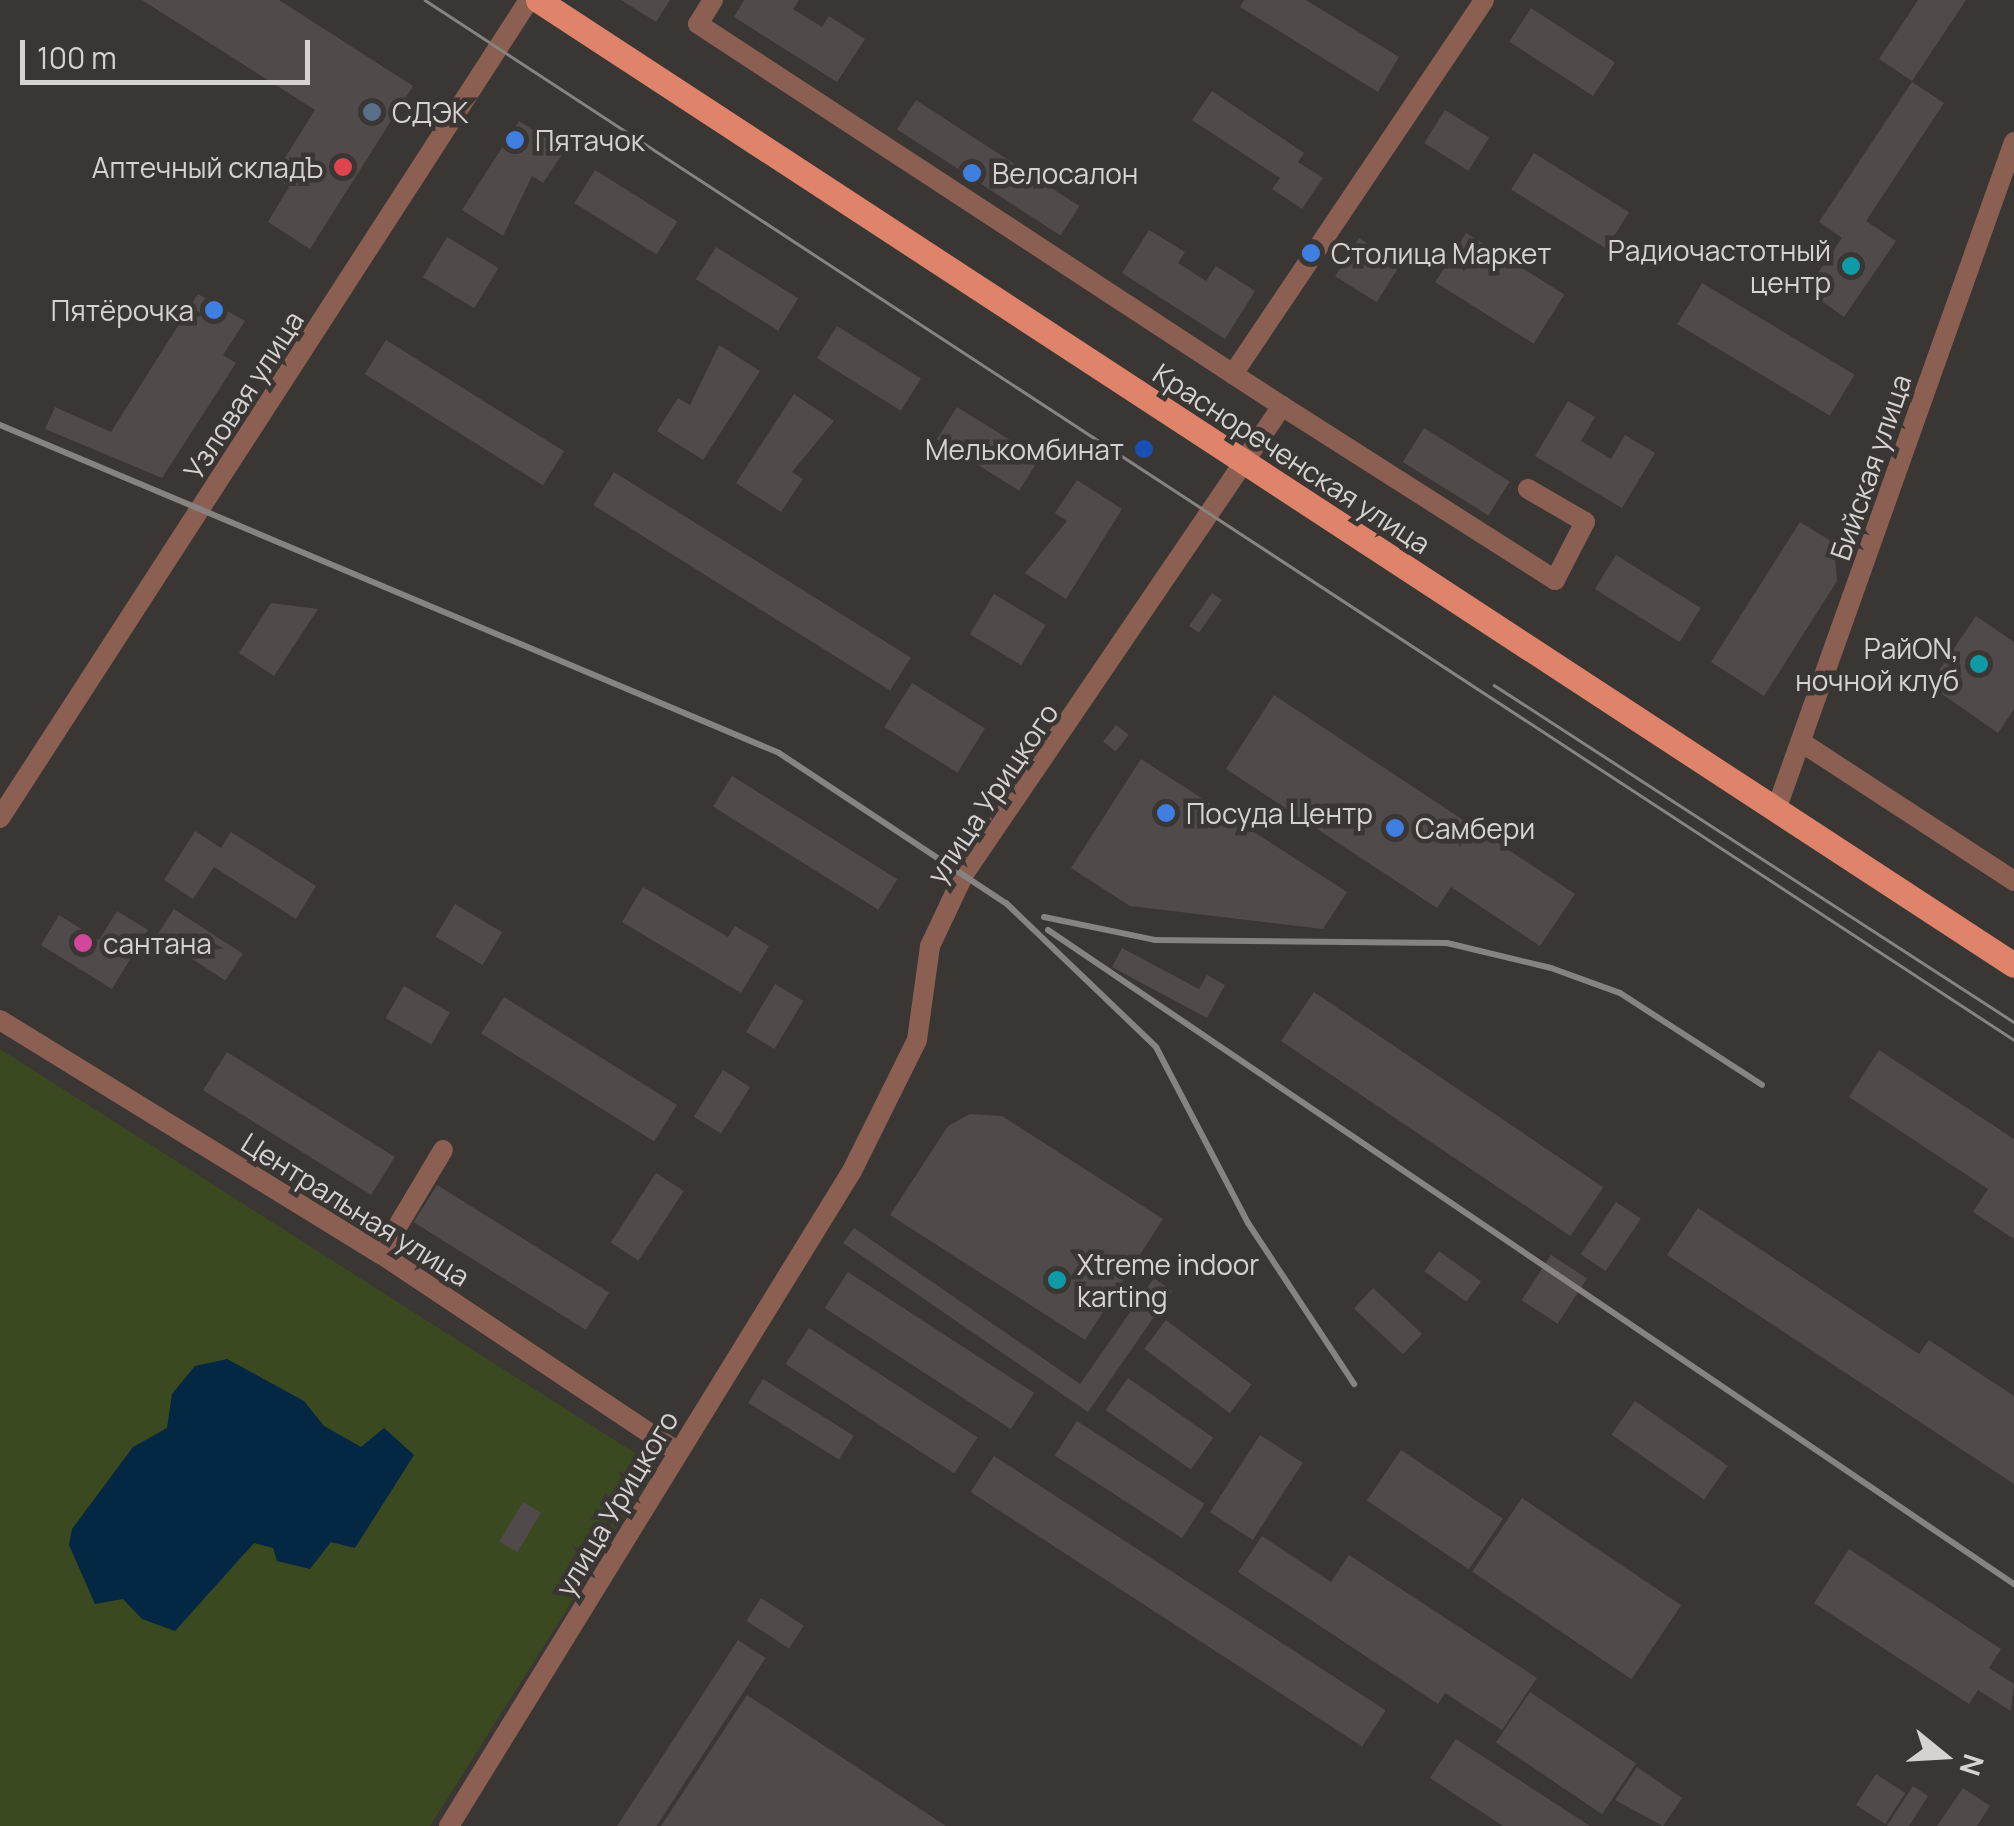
<!DOCTYPE html>
<html>
<head>
<meta charset="utf-8">
<style>
	body { margin:0 }
	#map { position:relative; width:2014px; height:1826px; overflow:hidden; background:#3a3634; font-family:Manrope,sans-serif }
	div>[style] { position:absolute }
	.green>* { inset:0; background:#3a491f }
	.water>* { inset:0; background:#042743 }
	.building>* { inset:0; background:#504b4a; transform-origin:0 0 }
	.minor>* { height:20px; margin:-10px; padding:0 10px; transform-origin:10px; border-radius:10px; background:#8c5f53 }
	.tertiary>* { height:20px; margin:-10px; padding:0 10px; transform-origin:10px; border-radius:10px; background:#8c5f53 }
	.primary>* { height:25px; margin:-12.5px; padding:0 12.5px; transform-origin:12.5px; border-radius:12.5px; background:#df836b }
	.tram>* { height:2.5px; margin:-1.25px; padding:0 1.25px; transform-origin:1.25px; border-radius:1.25px; background:#868381 }
	.rail>* { height:6px; margin:-3px; padding:0 3px; transform-origin:3px; border-radius:3px; background:#868381 }
	.dots>* { width:28px; height:28px; translate:-50% -50%; box-sizing:border-box; border:5px solid #3a3634; border-radius:50% }
	span { translate:-50% -50%; white-space:nowrap; text-align:center; line-height:1.15; -webkit-text-stroke:9px #3a3634; paint-order:stroke }
	.poi-label { font-size:28px; color:#d5d2d1 }
	.left { translate:0 -50%; text-align:left }
	.right { translate:-100% -50%; text-align:right }
	.street-label { font-size:28px; color:#d5d2d1 }
	.north { position:absolute; left:1894px; top:1706px; width:100px; height:100px; -webkit-text-stroke:8px #3a3634; paint-order:stroke; rotate:108deg; font-size:28px; font-weight:700; line-height:40px; text-align:center; color:#d5d2d1 }
	.north::after { content:''; display:block; margin:auto; width:35px; height:45px; background:#d5d2d1; clip-path:polygon(50% 0,100% 100%,50% 72%,0 100%) }
	.scale { position:absolute; left:20px; top:40px; width:290px; height:45px; box-sizing:border-box; border:5px solid #d5d2d1; border-top:0; padding-left:12px; font-size:30px; line-height:35px; white-space:nowrap; color:#d5d2d1; -webkit-text-stroke:8px #3a3634; paint-order:stroke }
</style>
</head>
<body>
<div id="map">
	<div class="green">
		<i style="clip-path:polygon(0 1049px,657px 1467px,430px 1826px,0 1826px)"></i>
	</div>
	<div class="water">
		<i style="clip-path:polygon(227px 1359px,304px 1401px,324px 1426px,361px 1447px,384px 1428px,414px 1455px,355px 1548px,331px 1542px,310px 1569px,277px 1561px,273px 1548px,254px 1543px,175px 1631px,142px 1619px,123px 1599px,95px 1604px,69px 1545px,72px 1529px,133px 1447px,167px 1428px,172px 1394px,195px 1366px)"></i>
	</div>
	<div class="building">
		<i style="clip-path:polygon(142px 0,279px 0,413px 86px,310px 249px,268px 222px,289px 187px,273px 177px,315px 110px)"></i>
		<i style="clip-path:polygon(621px 0,670px 0,656px 22px)"></i>
		<i style="clip-path:polygon(744px 0,799px 0,793px 9px,822px 27px,829px 16px,865px 39px,837px 82px,734px 17px)"></i>
		<i style="clip-path:polygon(1244px 0,1306px 0,1399px 57px,1378px 92px,1240px 7px)"></i>
		<i style="clip-path:polygon(1918px 0,1966px 0,1912px 81px,1879px 59px)"></i>
		<i style="left:1531px;top:8px;width:100px;height:40px;rotate:33deg"></i>
		<i style="clip-path:polygon(1912px 82px,1944px 103px,1866px 221px,1896px 241px,1844px 317px,1806px 290px,1842px 238px,1819px 222px)"></i>
		<i style="clip-path:polygon(1212px 91px,1304px 153px,1298px 162px,1323px 178px,1302px 209px,1272px 189px,1280px 178px,1192px 120px)"></i>
		<i style="left:916px;top:100px;width:195px;height:35px;rotate:33deg"></i>
		<i style="left:1445px;top:110px;width:52px;height:39px;rotate:32deg"></i>
		<i style="clip-path:polygon(519px 121px,565px 150px,543px 183px,532px 176px,503px 236px,462px 210px)"></i>
		<i style="left:1534px;top:153px;width:112px;height:43px;rotate:32deg"></i>
		<i style="left:595px;top:170px;width:97px;height:39px;rotate:32deg"></i>
		<i style="clip-path:polygon(1149px 230px,1185px 252px,1178px 263px,1206px 281px,1216px 266px,1255px 291px,1225px 339px,1122px 273px)"></i>
		<i style="left:1466px;top:233px;width:116px;height:58px;rotate:32deg"></i>
		<i style="left:447px;top:237px;width:60px;height:47px;rotate:31deg"></i>
		<i style="left:1359px;top:238px;width:49px;height:45px;rotate:32deg"></i>
		<i style="left:716px;top:247px;width:97px;height:38px;rotate:32deg"></i>
		<i style="left:1702px;top:283px;width:178px;height:48px;rotate:31deg"></i>
		<i style="clip-path:polygon(198px 294px,245px 321px,223px 355px,236px 363px,162px 478px,45px 429px,55px 407px,111px 432px)"></i>
		<i style="left:837px;top:326px;width:99px;height:38px;rotate:32deg"></i>
		<i style="left:386px;top:340px;width:210px;height:40px;rotate:32deg"></i>
		<i style="clip-path:polygon(719px 345px,760px 371px,703px 460px,657px 431px,678px 398px,690px 405px)"></i>
		<i style="clip-path:polygon(794px 394px,834px 421px,792px 472px,803px 479px,781px 512px,736px 483px)"></i>
		<i style="clip-path:polygon(1568px 401px,1595px 417px,1581px 441px,1611px 459px,1625px 435px,1655px 453px,1622px 508px,1535px 456px)"></i>
		<i style="left:957px;top:407px;width:97px;height:38px;rotate:32deg"></i>
		<i style="left:1424px;top:428px;width:101px;height:40px;rotate:32deg"></i>
		<i style="left:614px;top:472px;width:350px;height:39px;rotate:32deg"></i>
		<i style="clip-path:polygon(1077px 480px,1122px 509px,1066px 599px,1025px 573px,1067px 521px,1055px 513px)"></i>
		<i style="clip-path:polygon(1800px 522px,1834px 543px,1837px 581px,1764px 696px,1711px 662px)"></i>
		<i style="left:1616px;top:555px;width:100px;height:40px;rotate:32deg"></i>
		<i style="left:1212px;top:593px;width:12px;height:40px;rotate:35deg"></i>
		<i style="left:994px;top:594px;width:60px;height:47px;rotate:31deg"></i>
		<i style="clip-path:polygon(271px 603px,318px 609px,274px 676px,239px 653px)"></i>
		<i style="clip-path:polygon(1976px 616px,2014px 642px,2014px 709px,1998px 733px,1929px 685px)"></i>
		<i style="left:912px;top:683px;width:86px;height:52px;rotate:32deg"></i>
		<i style="clip-path:polygon(1274px 695px,1575px 894px,1540px 946px,1451px 887px,1437px 908px,1226px 769px)"></i>
		<i style="left:1116px;top:725px;width:16px;height:21px;rotate:38deg"></i>
		<i style="clip-path:polygon(1141px 759px,1347px 892px,1323px 929px,1130px 906px,1071px 868px)"></i>
		<i style="left:732px;top:776px;width:195px;height:36px;rotate:32deg"></i>
		<i style="clip-path:polygon(195px 831px,221px 848px,231px 832px,316px 886px,296px 919px,214px 867px,193px 899px,164px 880px)"></i>
		<i style="clip-path:polygon(643px 887px,728px 937px,735px 926px,769px 946px,741px 993px,622px 922px)"></i>
		<i style="left:455px;top:904px;width:55px;height:38px;rotate:31deg"></i>
		<i style="left:174px;top:909px;width:82px;height:32px;rotate:33deg"></i>
		<i style="clip-path:polygon(117px 911px,148px 930px,112px 989px,41px 945px,59px 915px,99px 940px)"></i>
		<i style="clip-path:polygon(1122px 948px,1199px 989px,1207px 975px,1225px 985px,1207px 1018px,1112px 967px)"></i>
		<i style="left:775px;top:984px;width:33px;height:56px;rotate:31deg"></i>
		<i style="left:404px;top:986px;width:53px;height:37px;rotate:30deg"></i>
		<i style="left:1314px;top:992px;width:349px;height:59px;rotate:34deg"></i>
		<i style="left:504px;top:997px;width:204px;height:43px;rotate:32deg"></i>
		<i style="clip-path:polygon(1879px 1050px,2014px 1139px,2014px 1239px,1973px 1212px,1988px 1189px,1849px 1097px)"></i>
		<i style="left:227px;top:1052px;width:198px;height:45px;rotate:32deg"></i>
		<i style="left:723px;top:1070px;width:32px;height:55px;rotate:32deg"></i>
		<i style="clip-path:polygon(970px 1114px,1002px 1116px,1163px 1219px,1085px 1340px,890px 1215px,948px 1126px)"></i>
		<i style="left:656px;top:1173px;width:33px;height:83px;rotate:33deg"></i>
		<i style="left:437px;top:1185px;width:203px;height:44px;rotate:32deg"></i>
		<i style="left:1616px;top:1202px;width:30px;height:63px;rotate:34deg"></i>
		<i style="clip-path:polygon(1698px 1208px,1919px 1354px,1929px 1340px,2014px 1396px,2014px 1484px,1667px 1255px)"></i>
		<i style="clip-path:polygon(854px 1228px,1080px 1384px,1154px 1278px,1172px 1291px,1088px 1412px,843px 1243px)"></i>
		<i style="left:1439px;top:1251px;width:52px;height:25px;rotate:36deg"></i>
		<i style="left:1551px;top:1255px;width:43px;height:54px;rotate:33deg"></i>
		<i style="left:848px;top:1272px;width:222px;height:43px;rotate:33deg"></i>
		<i style="left:1373px;top:1288px;width:67px;height:28px;rotate:43deg"></i>
		<i style="left:1166px;top:1320px;width:107px;height:36px;rotate:37deg"></i>
		<i style="left:809px;top:1328px;width:201px;height:43px;rotate:33deg"></i>
		<i style="left:1128px;top:1378px;width:104px;height:39px;rotate:35deg"></i>
		<i style="left:763px;top:1379px;width:107px;height:28px;rotate:32deg"></i>
		<i style="left:1635px;top:1401px;width:113px;height:41px;rotate:35deg"></i>
		<i style="left:1077px;top:1421px;width:152px;height:41px;rotate:33deg"></i>
		<i style="left:1260px;top:1435px;width:51px;height:92px;rotate:33deg"></i>
		<i style="left:1401px;top:1450px;width:123px;height:61px;rotate:34deg"></i>
		<i style="left:994px;top:1456px;width:467px;height:43px;rotate:33deg"></i>
		<i style="left:1522px;top:1498px;width:192px;height:89px;rotate:34deg"></i>
		<i style="left:523px;top:1502px;width:21px;height:46px;rotate:31deg"></i>
		<i style="clip-path:polygon(1262px 1536px,1331px 1582px,1349px 1555px,1537px 1678px,1502px 1730px,1445px 1693px,1438px 1704px,1238px 1572px)"></i>
		<i style="clip-path:polygon(1849px 1549px,2001px 1649px,1989px 1668px,2014px 1684px,2011px 1711px,1978px 1690px,1969px 1704px,1814px 1603px)"></i>
		<i style="left:761px;top:1598px;width:51px;height:27px;rotate:33deg"></i>
		<i style="left:738px;top:1640px;width:33px;height:223px;rotate:33deg"></i>
		<i style="left:1530px;top:1692px;width:128px;height:61px;rotate:34deg"></i>
		<i style="clip-path:polygon(747px 1695px,946px 1826px,661px 1826px)"></i>
		<i style="clip-path:polygon(1456px 1739px,1590px 1826px,1503px 1826px,1430px 1778px)"></i>
		<i style="clip-path:polygon(1637px 1767px,1682px 1798px,1663px 1826px,1615px 1800px)"></i>
		<i style="left:1876px;top:1774px;width:35px;height:37px;rotate:33deg"></i>
		<i style="clip-path:polygon(1913px 1786px,1928px 1796px,1909px 1826px,1887px 1826px)"></i>
		<i style="clip-path:polygon(1963px 1788px,1990px 1806px,1977px 1826px,1937px 1826px)"></i>
	</div>
	<div class="minor">
		<i style="left:713px;top:0;width:28px;rotate:122deg"></i>
		<i style="left:698px;top:24px;width:639px;rotate:33.19deg"></i>
		<i style="left:1282px;top:406px;width:324px;rotate:32.5deg"></i>
		<i style="left:1555px;top:580px;width:65px;rotate:-62.7deg"></i>
		<i style="left:1585px;top:522px;width:66px;rotate:-149.9deg"></i>
		<i style="left:1804px;top:744px;width:251px;rotate:33.1deg"></i>
		<i style="left:1776px;top:810px;width:709px;rotate:-70.39deg"></i>
		<i style="left:0;top:1020px;width:447px;rotate:31.6deg"></i>
		<i style="left:381px;top:1254px;width:357px;rotate:33.7deg"></i>
		<i style="left:381px;top:1254px;width:121px;rotate:-59.2deg"></i>
		<i style="left:449px;top:1826px;width:769px;rotate:-58.4deg"></i>
		<i style="left:852px;top:1171px;width:146px;rotate:-63.6deg"></i>
		<i style="left:917px;top:1040px;width:95px;rotate:-82.1deg"></i>
		<i style="left:930px;top:946px;width:80px;rotate:-64.7deg"></i>
		<i style="left:964px;top:874px;width:566px;rotate:-55.8deg"></i>
		<i style="left:1282px;top:406px;width:59px;rotate:-146.9deg"></i>
		<i style="left:1233px;top:374px;width:450px;rotate:-56.1deg"></i>
	</div>
	<div class="tertiary">
		<i style="left:0;top:818px;width:974px;rotate:-57.11deg"></i>
	</div>
	<div class="primary">
		<i style="left:538px;top:0;width:1763px;rotate:33.18deg"></i>
	</div>
	<div class="tram">
		<i style="left:425px;top:0;width:1899px;rotate:33.2deg"></i>
		<i style="left:1494px;top:685px;width:620px;rotate:32.95deg"></i>
	</div>
	<div class="rail">
		<i style="left:0;top:425px;width:845px;rotate:22.83deg"></i>
		<i style="left:779px;top:753px;width:272px;rotate:33.5deg"></i>
		<i style="left:1006px;top:903px;width:208px;rotate:43.8deg"></i>
		<i style="left:1156px;top:1047px;width:199px;rotate:62.4deg"></i>
		<i style="left:1248px;top:1223px;width:193px;rotate:56.6deg"></i>
		<i style="left:1044px;top:917px;width:113px;rotate:11.7deg"></i>
		<i style="left:1155px;top:940px;width:292px;rotate:0.6deg"></i>
		<i style="left:1447px;top:943px;width:107px;rotate:13.5deg"></i>
		<i style="left:1551px;top:968px;width:73px;rotate:19.9deg"></i>
		<i style="left:1620px;top:993px;width:169px;rotate:32.9deg"></i>
		<i style="left:1048px;top:930px;width:1167px;rotate:34.1deg"></i>
	</div>
	<div class="dots">
		<i style="left:372px;top:112px;background:#5c6f8a"></i>
		<i style="left:515px;top:140px;background:#3f7fe0"></i>
		<i style="left:343px;top:167px;background:#e0444e"></i>
		<i style="left:972px;top:173px;background:#3f7fe0"></i>
		<i style="left:1311px;top:253px;background:#3f7fe0"></i>
		<i style="left:1851px;top:266px;background:#0f9aa8"></i>
		<i style="left:214px;top:310px;background:#3f7fe0"></i>
		<i style="left:1144px;top:449px;background:#1a4fb4"></i>
		<i style="left:1979px;top:664px;background:#0f9aa8"></i>
		<i style="left:1166px;top:813px;background:#3f7fe0"></i>
		<i style="left:1395px;top:828px;background:#3f7fe0"></i>
		<i style="left:83px;top:943px;background:#d1479c"></i>
		<i style="left:1057px;top:1280px;background:#0f9aa8"></i>
	</div>
	<div class="poi-label">
		<span class="left" style="left:392px;top:112px">СДЭК</span>
		<span class="left" style="left:535px;top:140px">Пятачок</span>
		<span class="right" style="left:323px;top:167px">Аптечный складЪ</span>
		<span class="left" style="left:992px;top:173px">Велосалон</span>
		<span class="right" style="left:1831px;top:266px">Радиочастотный<br>центр</span>
		<span class="left" style="left:1331px;top:253px">Столица Маркет</span>
		<span class="right" style="left:194px;top:310px">Пятёрочка</span>
		<span class="right" style="left:1124px;top:449px">Мелькомбинат</span>
		<span class="right" style="left:1959px;top:664px">РайON,<br>ночной клуб</span>
		<span class="left" style="left:1186px;top:813px">Посуда Центр</span>
		<span class="left" style="left:1415px;top:828px">Самбери</span>
		<span class="left" style="left:103px;top:943px">сантана</span>
		<span class="left" style="left:1077px;top:1280px">Xtreme indoor<br>karting</span>
	</div>
	<div class="street-label">
		<span style="left:243px;top:395px;rotate:-57deg">Узловая улица</span>
		<span style="left:1292px;top:458px;rotate:33deg">Краснореченская улица</span>
		<span style="left:1870px;top:467px;rotate:-71deg">Бийская улица</span>
		<span style="left:992px;top:793px;rotate:-56deg">улица Урицкого</span>
		<span style="left:356px;top:1209px;rotate:32deg">Центральная улица</span>
		<span style="left:616px;top:1503px;rotate:-59deg">улица Урицкого</span>
	</div>
	<div class="north">N</div>
	<div class="scale">100 m</div>
</div>
</body>
</html>
